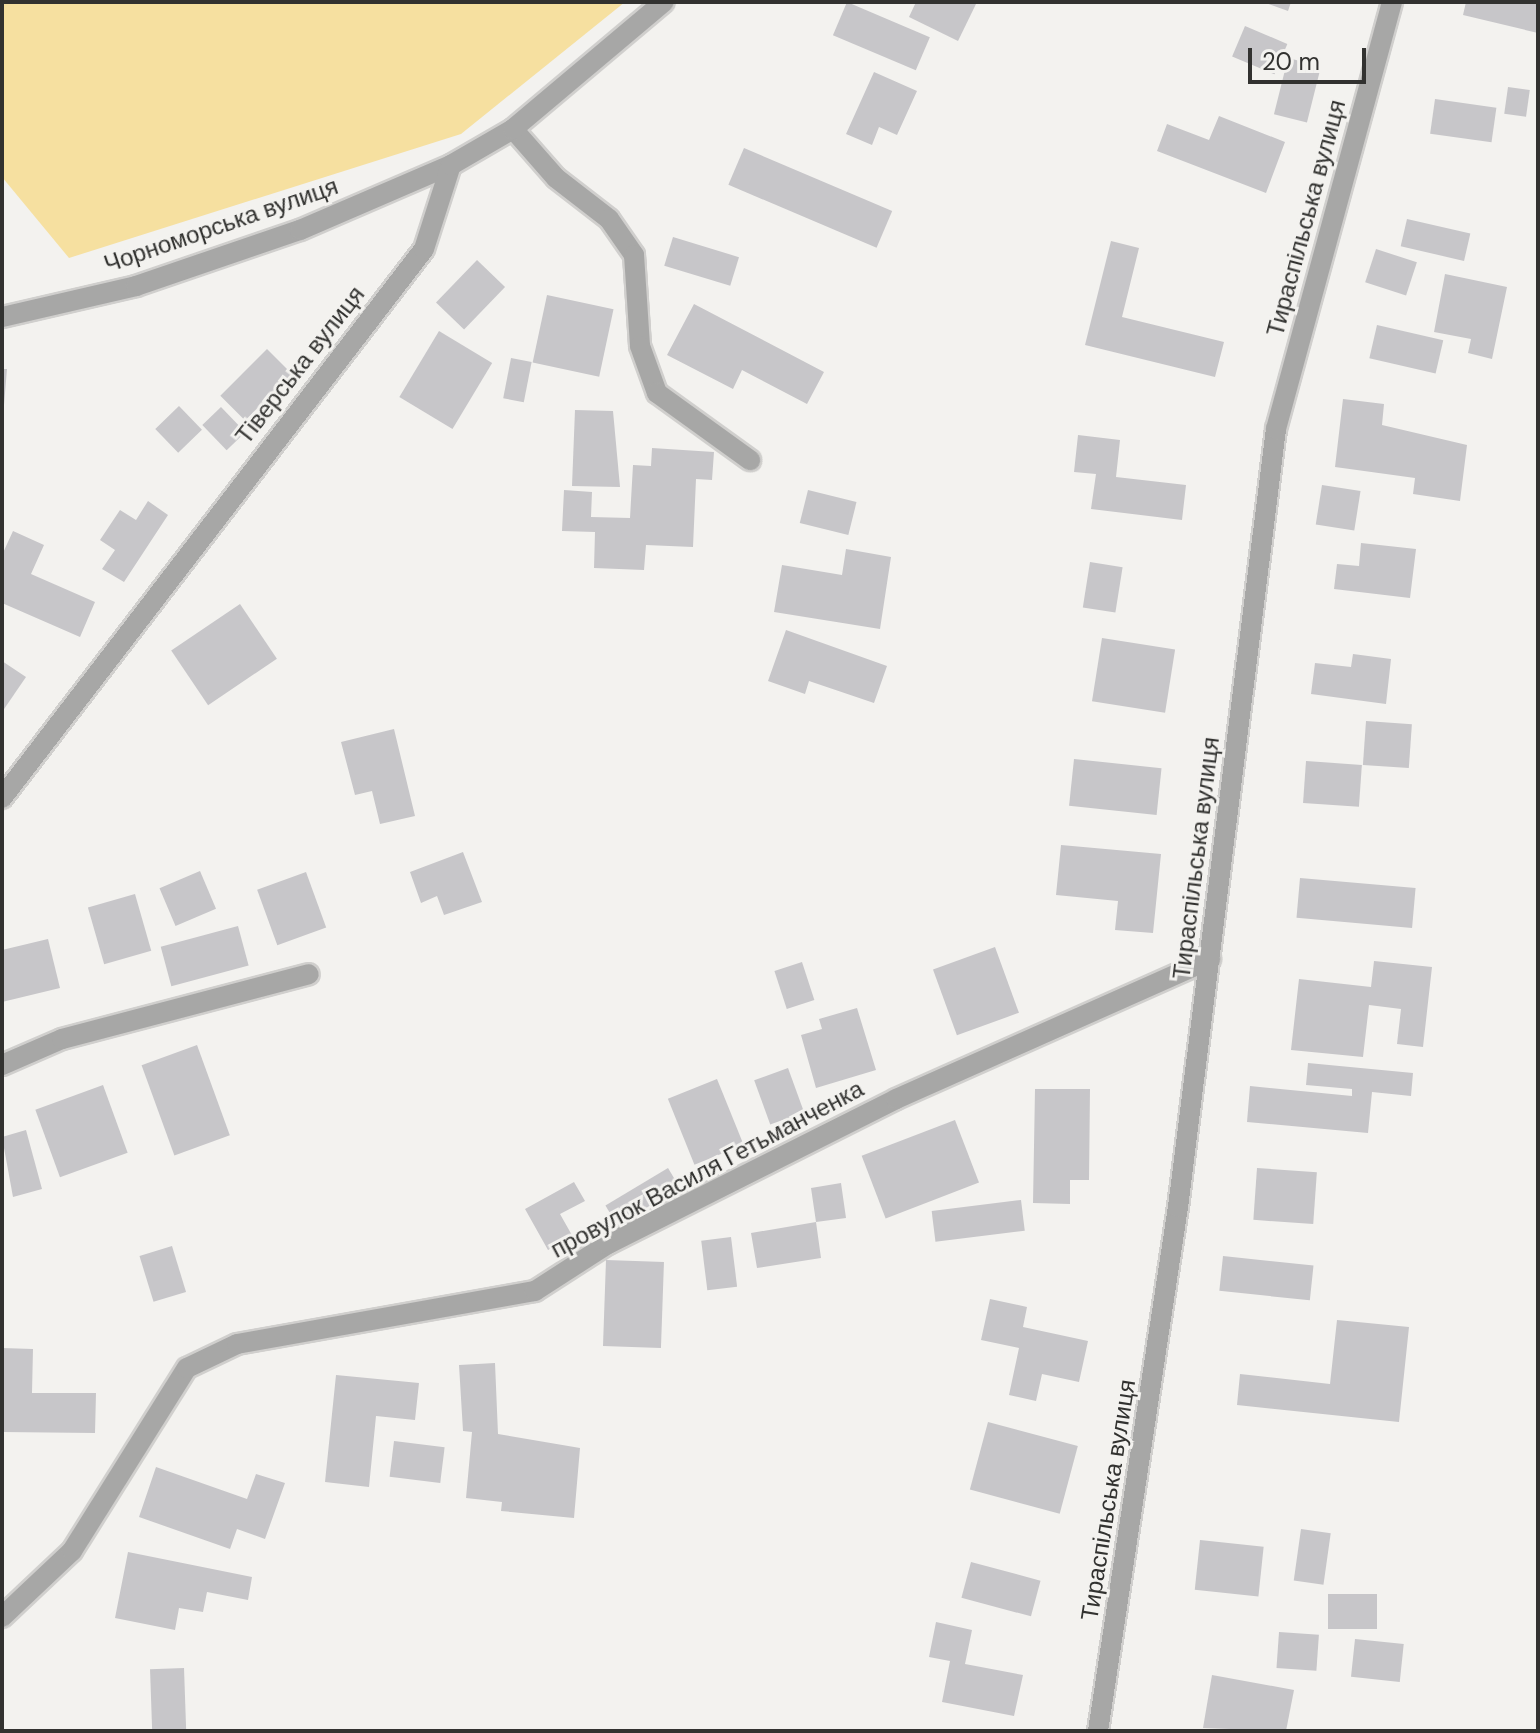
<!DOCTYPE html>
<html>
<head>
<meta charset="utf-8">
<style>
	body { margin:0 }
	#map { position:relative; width:1540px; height:1733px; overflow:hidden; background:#f3f2ef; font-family:"DM Sans",sans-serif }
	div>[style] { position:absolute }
	.green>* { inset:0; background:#f6e0a0 }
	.building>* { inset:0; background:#c7c6c9; transform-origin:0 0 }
	.roads { filter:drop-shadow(2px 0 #d0cfcd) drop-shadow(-2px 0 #d0cfcd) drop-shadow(0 2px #d0cfcd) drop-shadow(0 -2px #d0cfcd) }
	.minor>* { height:20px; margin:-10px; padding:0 10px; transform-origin:10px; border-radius:10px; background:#a7a7a6 }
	span { translate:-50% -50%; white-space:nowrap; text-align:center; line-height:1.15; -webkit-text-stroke:6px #f3f2ef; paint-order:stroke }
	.street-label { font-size:24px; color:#323230 }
	.frame { position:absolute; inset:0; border:4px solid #323230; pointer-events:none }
	.scale { position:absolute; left:1248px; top:48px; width:118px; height:36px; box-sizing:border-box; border:4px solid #323230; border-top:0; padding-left:10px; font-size:24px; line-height:28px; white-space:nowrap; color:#323230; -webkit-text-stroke:6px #f3f2ef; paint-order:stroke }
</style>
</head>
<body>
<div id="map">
	<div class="green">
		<i style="clip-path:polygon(2px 2px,625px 2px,461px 134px,69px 258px,2px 177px)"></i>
	</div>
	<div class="building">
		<i style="left:847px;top:2px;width:90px;height:36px;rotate:23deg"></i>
		<i style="clip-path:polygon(916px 2px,972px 2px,976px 4px,958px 41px,909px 17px)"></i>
		<i style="clip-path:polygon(1263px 2px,1291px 2px,1288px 11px)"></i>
		<i style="clip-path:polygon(1466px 2px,1538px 2px,1538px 33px,1463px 15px)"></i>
		<i style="left:1245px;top:26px;width:46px;height:33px;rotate:23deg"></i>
		<i style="left:1288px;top:58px;width:34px;height:58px;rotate:14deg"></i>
		<i style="clip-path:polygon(874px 72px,917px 91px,897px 135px,879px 127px,872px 145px,846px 134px)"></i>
		<i style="left:1508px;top:87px;width:22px;height:27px;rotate:8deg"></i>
		<i style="left:1435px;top:99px;width:62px;height:35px;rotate:8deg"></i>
		<i style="clip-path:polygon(1219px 116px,1285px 142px,1266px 193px,1157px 151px,1167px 124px,1209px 140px)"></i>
		<i style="left:744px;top:148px;width:161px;height:40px;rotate:23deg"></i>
		<i style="left:1407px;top:219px;width:65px;height:28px;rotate:13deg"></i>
		<i style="left:673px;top:237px;width:69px;height:30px;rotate:17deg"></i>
		<i style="clip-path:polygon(1111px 241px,1139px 248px,1122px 317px,1224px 342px,1215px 377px,1085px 345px)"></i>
		<i style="left:1376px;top:249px;width:43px;height:35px;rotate:18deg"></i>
		<i style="left:477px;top:260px;width:39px;height:59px;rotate:44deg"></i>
		<i style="clip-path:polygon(1445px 274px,1507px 287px,1492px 359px,1468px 353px,1471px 339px,1434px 332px)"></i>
		<i style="left:547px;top:295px;width:68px;height:69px;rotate:12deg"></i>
		<i style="clip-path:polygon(694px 304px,824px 372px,807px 404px,742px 370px,733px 389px,667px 355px)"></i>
		<i style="left:1377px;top:325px;width:68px;height:34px;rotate:13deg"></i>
		<i style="left:439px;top:331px;width:62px;height:77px;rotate:31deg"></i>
		<i style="left:267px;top:349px;width:35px;height:66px;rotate:45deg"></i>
		<i style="left:511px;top:358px;width:21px;height:41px;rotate:11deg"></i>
		<i style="clip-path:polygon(2px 369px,7px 369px,4px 405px,2px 405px)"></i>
		<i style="clip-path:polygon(1343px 399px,1384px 404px,1382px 425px,1467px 445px,1460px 501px,1413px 494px,1415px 478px,1335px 467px)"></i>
		<i style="left:179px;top:406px;width:33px;height:33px;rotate:46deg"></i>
		<i style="left:221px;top:407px;width:35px;height:26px;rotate:46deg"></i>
		<i style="clip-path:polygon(575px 410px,613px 411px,620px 487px,572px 486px)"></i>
		<i style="clip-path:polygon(1078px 435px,1120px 440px,1116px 477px,1186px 485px,1182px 520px,1091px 509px,1096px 474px,1074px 472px)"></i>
		<i style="clip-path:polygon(652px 448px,714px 452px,712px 480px,696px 479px,693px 547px,646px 545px,644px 570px,594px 568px,595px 532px,562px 531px,564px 490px,592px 492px,591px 517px,630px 518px,633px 465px,651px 466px)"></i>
		<i style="left:1322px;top:485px;width:39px;height:40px;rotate:9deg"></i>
		<i style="left:808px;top:490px;width:50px;height:34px;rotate:14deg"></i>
		<i style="clip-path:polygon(148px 501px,168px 515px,124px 582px,102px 569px,115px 550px,100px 540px,120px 510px,136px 520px)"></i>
		<i style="clip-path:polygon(13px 531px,44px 545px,31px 574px,95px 602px,80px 637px,2px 603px,2px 555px)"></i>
		<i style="clip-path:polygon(1361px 543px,1416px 549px,1410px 598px,1334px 589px,1337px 564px,1359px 566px)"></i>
		<i style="clip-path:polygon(846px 549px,891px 557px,880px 629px,774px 612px,782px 565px,842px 575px)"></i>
		<i style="left:1090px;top:562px;width:33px;height:46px;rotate:9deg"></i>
		<i style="left:240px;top:604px;width:66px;height:83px;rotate:56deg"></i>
		<i style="clip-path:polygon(786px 630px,887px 666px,874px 703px,809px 681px,805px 694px,768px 681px)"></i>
		<i style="left:1102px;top:638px;width:74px;height:64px;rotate:9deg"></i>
		<i style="clip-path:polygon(1353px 654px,1391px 659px,1386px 704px,1311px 694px,1315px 663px,1351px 667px)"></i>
		<i style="clip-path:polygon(2px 661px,26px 677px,2px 712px)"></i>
		<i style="left:1366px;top:721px;width:46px;height:44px;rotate:4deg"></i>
		<i style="clip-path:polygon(394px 729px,415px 816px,380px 824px,372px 791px,355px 795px,341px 742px)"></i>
		<i style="left:1074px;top:759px;width:88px;height:47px;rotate:6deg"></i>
		<i style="left:1306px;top:761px;width:56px;height:42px;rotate:4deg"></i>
		<i style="clip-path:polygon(1061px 845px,1161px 854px,1153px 933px,1115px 930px,1118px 901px,1056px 895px)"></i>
		<i style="clip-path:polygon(463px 852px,482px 902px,444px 915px,437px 896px,421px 903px,410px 872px)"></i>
		<i style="left:200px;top:871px;width:41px;height:44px;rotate:67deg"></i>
		<i style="left:306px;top:872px;width:59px;height:52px;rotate:70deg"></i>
		<i style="left:1300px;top:878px;width:116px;height:40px;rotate:5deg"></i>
		<i style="left:135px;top:894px;width:59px;height:49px;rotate:74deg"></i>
		<i style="left:238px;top:926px;width:41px;height:80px;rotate:75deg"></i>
		<i style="clip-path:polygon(48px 939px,60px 988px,2px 1002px,2px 950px)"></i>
		<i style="left:995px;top:947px;width:70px;height:66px;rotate:70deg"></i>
		<i style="clip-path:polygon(1374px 961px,1432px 967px,1423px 1047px,1397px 1044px,1401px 1009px,1369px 1005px,1363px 1057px,1291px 1050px,1299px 979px,1371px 987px)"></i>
		<i style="left:802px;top:962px;width:40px;height:29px;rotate:72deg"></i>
		<i style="clip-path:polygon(857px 1008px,876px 1070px,816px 1088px,801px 1035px,822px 1029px,819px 1019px)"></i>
		<i style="left:197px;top:1045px;width:96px;height:59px;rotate:70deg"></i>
		<i style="clip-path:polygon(1308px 1063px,1413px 1073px,1411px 1096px,1372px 1092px,1368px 1133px,1247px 1122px,1250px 1086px,1352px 1096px,1352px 1089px,1306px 1085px)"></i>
		<i style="left:788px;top:1068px;width:47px;height:36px;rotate:70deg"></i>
		<i style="left:717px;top:1079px;width:71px;height:53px;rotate:68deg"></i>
		<i style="left:103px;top:1085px;width:72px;height:72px;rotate:70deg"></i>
		<i style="clip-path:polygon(1035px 1089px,1090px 1089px,1089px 1180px,1070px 1180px,1070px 1204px,1033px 1203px)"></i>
		<i style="left:955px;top:1120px;width:67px;height:100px;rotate:69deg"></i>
		<i style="clip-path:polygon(26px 1130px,42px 1189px,13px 1197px,2px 1137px)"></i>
		<i style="left:668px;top:1168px;width:23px;height:73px;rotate:59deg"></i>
		<i style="left:1257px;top:1168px;width:60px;height:52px;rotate:4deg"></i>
		<i style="clip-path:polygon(574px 1182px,585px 1201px,560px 1214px,573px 1237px,548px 1250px,525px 1209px)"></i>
		<i style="clip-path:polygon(841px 1183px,846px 1218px,816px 1222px,821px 1258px,757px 1268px,751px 1233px,816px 1222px,811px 1188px)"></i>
		<i style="left:1021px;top:1200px;width:31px;height:90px;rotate:83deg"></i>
		<i style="left:731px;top:1237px;width:50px;height:30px;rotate:83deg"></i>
		<i style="left:172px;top:1246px;width:48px;height:34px;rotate:73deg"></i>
		<i style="left:1223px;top:1256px;width:91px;height:35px;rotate:6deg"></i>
		<i style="left:606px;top:1260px;width:58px;height:86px;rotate:2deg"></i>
		<i style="clip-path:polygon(990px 1299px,1027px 1307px,1023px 1327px,1088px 1341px,1079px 1382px,1042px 1374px,1036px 1401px,1009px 1395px,1019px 1348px,981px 1340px)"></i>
		<i style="clip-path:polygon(1337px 1320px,1409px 1327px,1399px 1422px,1237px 1405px,1240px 1374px,1330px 1384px)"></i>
		<i style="clip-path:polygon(2px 1348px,33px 1349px,32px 1393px,96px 1393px,95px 1433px,2px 1432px)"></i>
		<i style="clip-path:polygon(495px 1363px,498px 1434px,580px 1448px,574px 1518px,501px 1511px,502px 1502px,466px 1498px,472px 1432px,463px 1431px,459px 1365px)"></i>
		<i style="clip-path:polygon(336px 1375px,419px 1383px,415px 1420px,376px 1416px,369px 1487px,325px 1482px)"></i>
		<i style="left:988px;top:1422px;width:93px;height:70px;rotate:15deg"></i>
		<i style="left:394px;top:1441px;width:51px;height:36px;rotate:7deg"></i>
		<i style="clip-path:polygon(156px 1467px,247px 1499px,256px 1474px,285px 1483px,265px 1539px,237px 1529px,230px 1549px,139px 1517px)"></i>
		<i style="left:1301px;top:1529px;width:30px;height:52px;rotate:8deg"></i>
		<i style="left:1200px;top:1540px;width:64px;height:50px;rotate:6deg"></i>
		<i style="clip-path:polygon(128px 1552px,252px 1577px,248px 1600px,207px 1592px,203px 1612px,179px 1608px,175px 1630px,115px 1618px)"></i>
		<i style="left:971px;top:1562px;width:72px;height:37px;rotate:15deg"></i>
		<i style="left:1328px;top:1594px;width:49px;height:35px"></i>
		<i style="clip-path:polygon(936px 1622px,972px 1630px,965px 1664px,1023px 1675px,1014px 1716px,942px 1702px,950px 1661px,929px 1657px)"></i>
		<i style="left:1279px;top:1632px;width:40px;height:36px;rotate:4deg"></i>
		<i style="left:1355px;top:1639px;width:49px;height:38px;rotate:6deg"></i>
		<i style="left:184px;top:1668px;width:62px;height:34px;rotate:88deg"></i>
		<i style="clip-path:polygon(1212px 1675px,1294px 1690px,1286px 1731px,1203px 1728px)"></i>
	</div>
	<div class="roads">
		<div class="minor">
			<i style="left:513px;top:129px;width:65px;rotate:48.7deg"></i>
			<i style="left:556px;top:178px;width:67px;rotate:37.7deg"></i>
			<i style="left:609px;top:219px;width:44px;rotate:55.2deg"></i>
			<i style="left:634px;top:255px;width:91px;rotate:86.2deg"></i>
			<i style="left:640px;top:346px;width:50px;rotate:70.1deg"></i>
			<i style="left:657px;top:393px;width:115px;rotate:35.8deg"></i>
			<i style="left:2px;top:317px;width:138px;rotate:-13deg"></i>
			<i style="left:136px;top:286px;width:173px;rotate:-18.9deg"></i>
			<i style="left:300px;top:230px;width:164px;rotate:-23.3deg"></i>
			<i style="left:2px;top:798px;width:692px;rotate:-52.45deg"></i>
			<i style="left:424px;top:249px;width:88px;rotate:-72.2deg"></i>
			<i style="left:451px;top:165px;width:72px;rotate:-30.1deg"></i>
			<i style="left:513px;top:129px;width:197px;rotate:-40.1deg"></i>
			<i style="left:2px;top:1065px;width:65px;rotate:-23.4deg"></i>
			<i style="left:62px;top:1039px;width:255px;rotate:-14.7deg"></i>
			<i style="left:2px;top:1617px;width:96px;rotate:-43.3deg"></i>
			<i style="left:72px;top:1551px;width:216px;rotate:-57.9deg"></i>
			<i style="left:187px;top:1368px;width:55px;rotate:-25.6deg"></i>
			<i style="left:237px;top:1344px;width:303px;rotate:-10.1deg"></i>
			<i style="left:535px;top:1291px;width:87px;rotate:-32.8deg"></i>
			<i style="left:608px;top:1244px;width:322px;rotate:-26.7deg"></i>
			<i style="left:896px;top:1099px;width:344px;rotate:-24deg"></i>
			<i style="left:1098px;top:1731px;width:530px;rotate:-81.32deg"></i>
			<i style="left:1178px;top:1207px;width:784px;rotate:-82.82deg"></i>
			<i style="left:1276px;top:429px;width:442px;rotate:-74.8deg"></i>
		</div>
	</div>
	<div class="street-label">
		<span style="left:1306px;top:218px;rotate:-75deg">Тираспільська вулиця</span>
		<span style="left:221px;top:225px;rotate:-19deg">Чорноморська вулиця</span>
		<span style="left:300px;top:365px;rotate:-52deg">Тіверська вулиця</span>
		<span style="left:1196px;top:858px;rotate:-83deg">Тираспільська вулиця</span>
		<span style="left:707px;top:1169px;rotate:-28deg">провулок Василя Гетьманченка</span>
		<span style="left:1108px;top:1500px;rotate:-81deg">Тираспільська вулиця</span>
	</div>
	<div class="frame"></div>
	<div class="scale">20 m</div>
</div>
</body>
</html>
